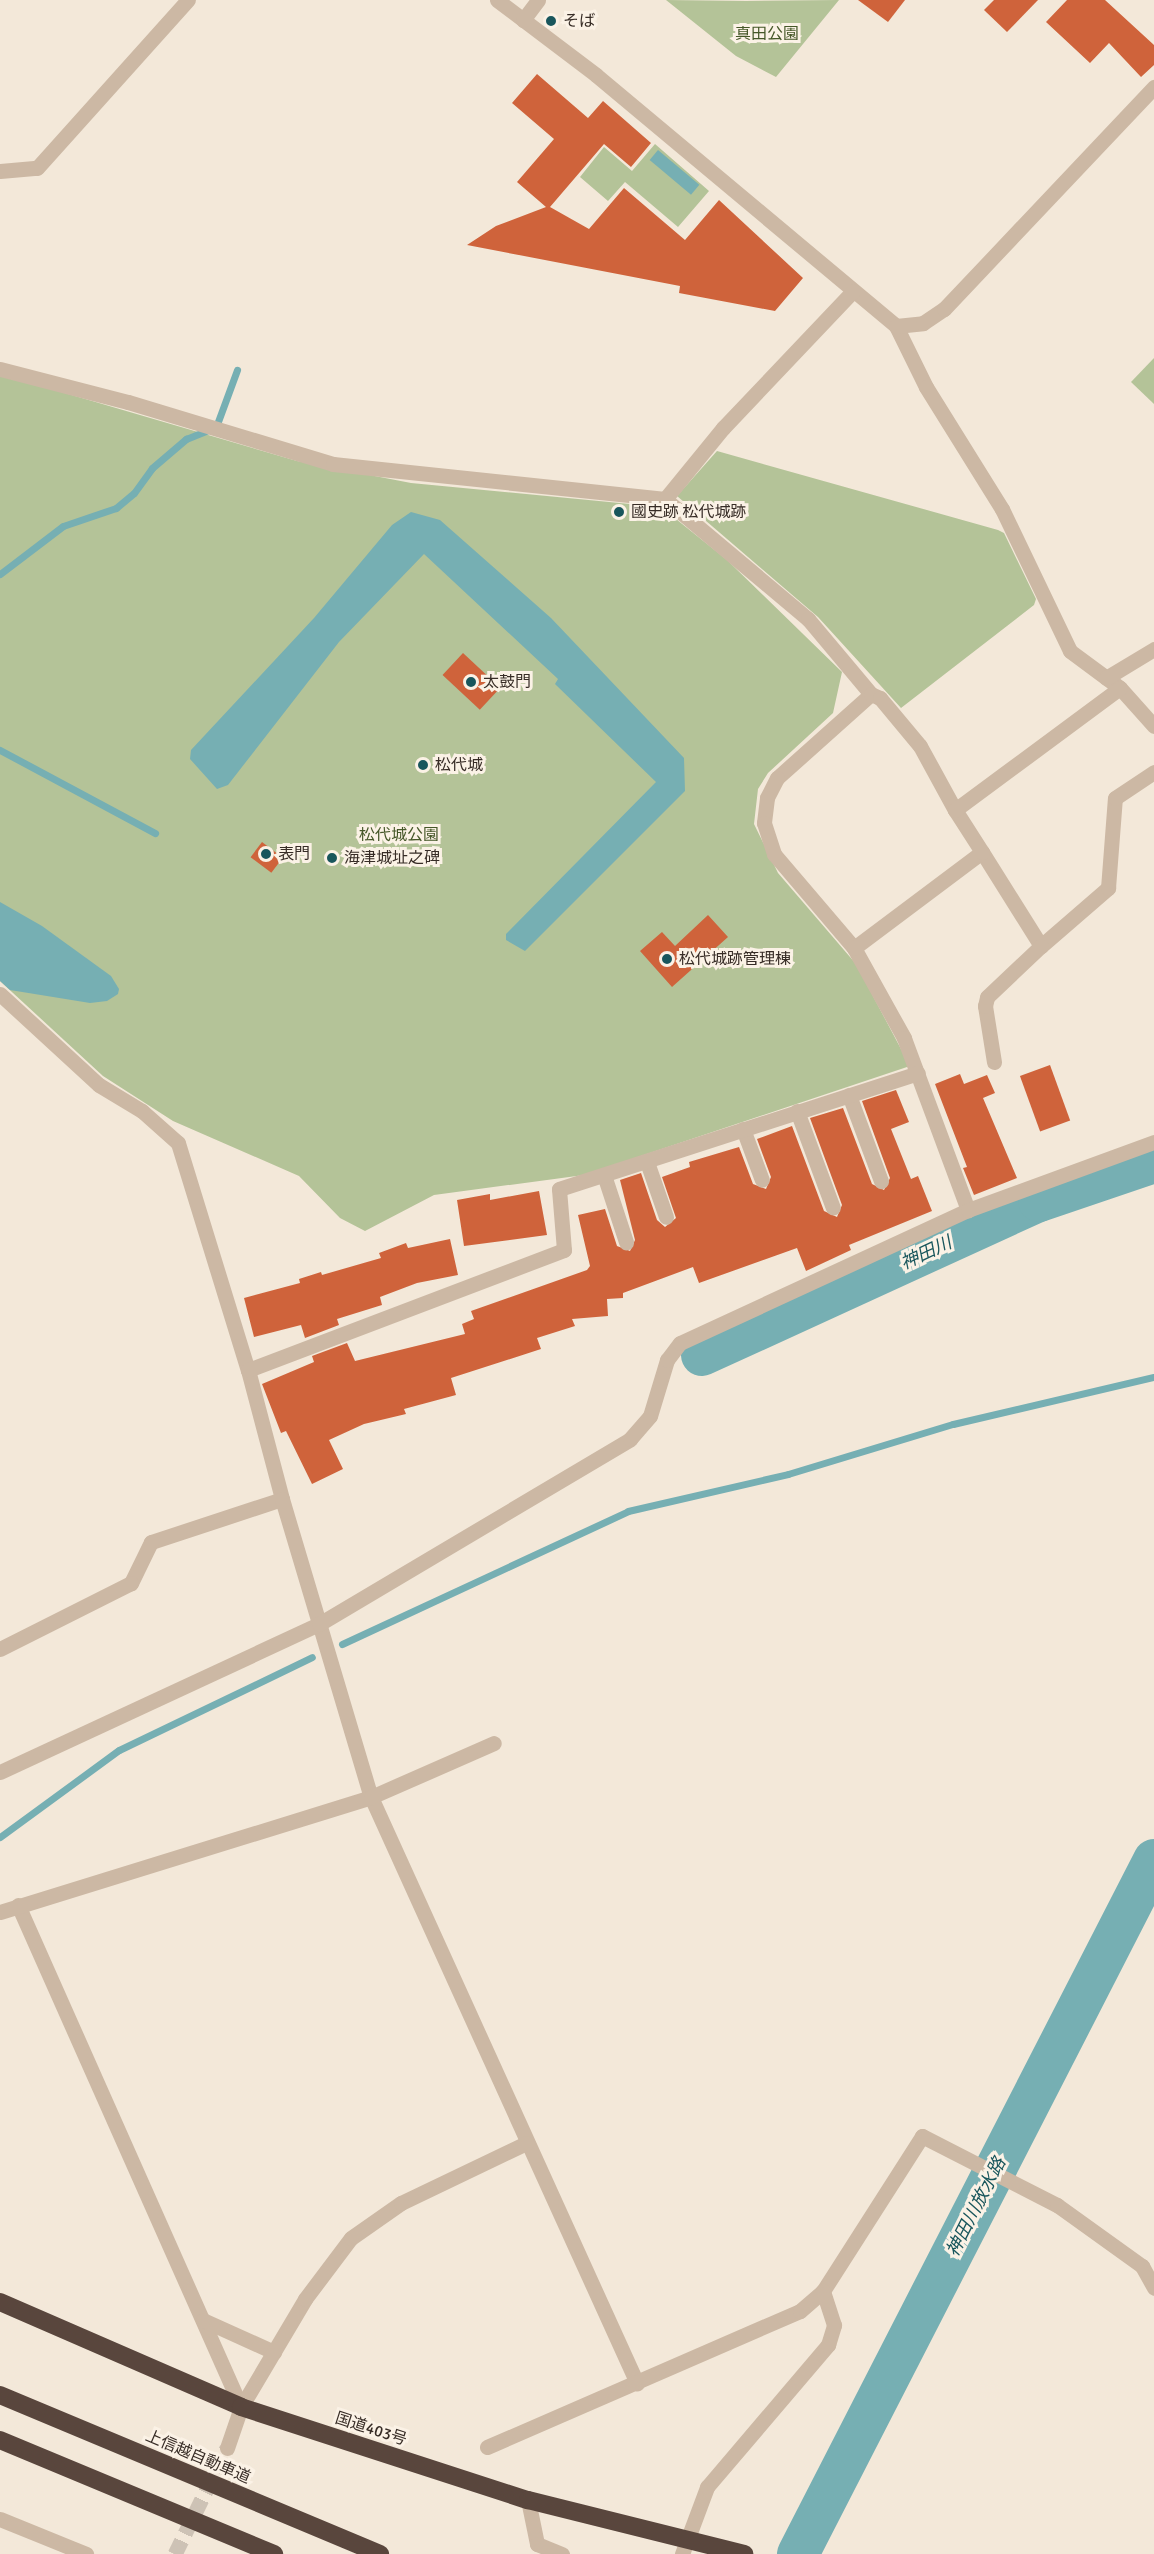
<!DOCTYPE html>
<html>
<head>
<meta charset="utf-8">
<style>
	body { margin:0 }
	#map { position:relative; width:1154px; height:2554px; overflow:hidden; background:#f3e8d9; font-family:Signika,"Noto Sans JP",sans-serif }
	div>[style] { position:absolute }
	.green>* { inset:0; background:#b4c398 }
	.water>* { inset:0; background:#76afb3; transform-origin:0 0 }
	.stream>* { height:7px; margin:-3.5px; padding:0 3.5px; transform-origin:3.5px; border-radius:3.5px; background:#76afb3 }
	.river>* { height:42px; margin:-21px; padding:0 21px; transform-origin:21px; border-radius:21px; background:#76afb3 }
	.building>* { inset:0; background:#cf633b; transform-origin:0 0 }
	.minor-tunnel>* { height:15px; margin-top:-7.5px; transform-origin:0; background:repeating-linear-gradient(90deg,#cdc2b5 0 15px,transparent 0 23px) }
	.minor>* { height:15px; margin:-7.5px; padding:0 7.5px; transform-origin:7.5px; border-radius:7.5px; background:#ccb8a4 }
	.highway>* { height:18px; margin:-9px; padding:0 9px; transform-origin:9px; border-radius:9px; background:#59463d }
	.dots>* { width:16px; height:16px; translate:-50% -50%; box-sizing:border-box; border:3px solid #fbf2e6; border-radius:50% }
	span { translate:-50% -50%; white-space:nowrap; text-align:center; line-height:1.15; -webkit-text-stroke:6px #fbf2e6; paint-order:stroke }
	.poi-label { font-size:16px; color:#372c26 }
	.left { translate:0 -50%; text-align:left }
	.park-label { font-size:16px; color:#455728 }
	.street-label { font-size:16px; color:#372c26 }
	.water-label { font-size:18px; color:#19565c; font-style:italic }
</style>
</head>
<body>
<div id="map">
	<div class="green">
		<i style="clip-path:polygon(666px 0,746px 1px,839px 0,776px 77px,736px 56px)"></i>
		<i style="clip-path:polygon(655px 144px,709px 191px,678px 227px,625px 182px,608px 201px,580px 177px,604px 147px,632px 171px)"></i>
		<i style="clip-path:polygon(1154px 358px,1154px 404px,1131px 382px)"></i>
		<i style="clip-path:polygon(0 374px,297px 461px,411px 483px,661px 507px,727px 560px,842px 672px,833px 713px,768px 773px,758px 789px,754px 824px,778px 873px,856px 964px,910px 1066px,584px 1175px,434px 1195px,365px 1231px,340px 1218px,299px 1176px,173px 1121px,103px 1076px,0 981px)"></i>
		<i style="clip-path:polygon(717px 451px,998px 530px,1004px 533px,1036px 599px,1034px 605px,901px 708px,818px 617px,677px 496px)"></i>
	</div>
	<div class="water">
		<i style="left:658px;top:150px;width:54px;height:13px;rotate:40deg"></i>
		<i style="clip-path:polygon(411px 512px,440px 520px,551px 618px,684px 758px,685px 791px,525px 951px,506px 940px,506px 934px,656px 782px,555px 684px,558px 679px,424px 554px,339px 642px,228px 785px,217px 789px,190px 759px,191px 750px,314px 618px,392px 525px)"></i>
		<i style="clip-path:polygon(0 902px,42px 926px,111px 976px,119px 989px,118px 994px,107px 1001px,90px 1003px,10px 990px,0 981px)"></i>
	</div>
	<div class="stream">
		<i style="left:0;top:574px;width:79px;rotate:-37.3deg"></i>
		<i style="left:63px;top:526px;width:56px;rotate:-18.8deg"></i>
		<i style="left:116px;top:508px;width:23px;rotate:-40deg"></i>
		<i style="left:134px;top:493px;width:31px;rotate:-54deg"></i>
		<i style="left:152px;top:468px;width:45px;rotate:-40.5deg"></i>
		<i style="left:186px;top:439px;width:32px;rotate:-22deg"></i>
		<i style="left:216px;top:427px;width:61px;rotate:-69.8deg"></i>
		<i style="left:0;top:750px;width:176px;rotate:28.2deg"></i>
		<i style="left:342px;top:1644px;width:315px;rotate:-24.9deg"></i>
		<i style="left:628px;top:1511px;width:164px;rotate:-13deg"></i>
		<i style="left:788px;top:1474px;width:172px;rotate:-16.9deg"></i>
		<i style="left:953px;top:1424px;width:206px;rotate:-13.2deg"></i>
		<i style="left:0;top:1837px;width:147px;rotate:-36.2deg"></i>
		<i style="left:119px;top:1750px;width:214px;rotate:-25.7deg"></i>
	</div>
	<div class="river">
		<i style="left:702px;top:1355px;width:371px;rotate:-24.6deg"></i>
		<i style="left:1039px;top:1201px;width:121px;rotate:-18.7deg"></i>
		<i style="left:798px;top:2554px;width:780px;rotate:-62.84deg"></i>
	</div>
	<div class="building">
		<i style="clip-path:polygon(858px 0,905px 0,888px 22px)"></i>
		<i style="clip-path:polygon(994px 0,1038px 0,1007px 32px,984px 10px)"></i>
		<i style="clip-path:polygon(1067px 0,1105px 0,1154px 45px,1154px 65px,1141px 77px,1109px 43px,1090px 63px,1046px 22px)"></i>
		<i style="clip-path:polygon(537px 74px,588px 118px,603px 101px,651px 143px,631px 167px,604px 144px,550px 207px,589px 229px,624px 188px,685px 240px,719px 200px,803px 278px,775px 311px,679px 293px,680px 286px,467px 245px,496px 226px,546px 207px,517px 182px,554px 139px,512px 103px)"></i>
		<i style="left:463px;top:653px;width:51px;height:30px;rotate:43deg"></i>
		<i style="left:262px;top:842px;width:26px;height:19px;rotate:37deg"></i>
		<i style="clip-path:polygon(708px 915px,728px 937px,672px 987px,640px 951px,662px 932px,675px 946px)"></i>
		<i style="left:1050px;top:1065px;width:59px;height:32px;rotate:70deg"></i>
		<i style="clip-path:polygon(960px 1074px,964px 1084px,987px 1075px,995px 1093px,983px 1098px,1017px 1178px,974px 1195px,963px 1168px,967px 1167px,935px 1084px)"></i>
		<i style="clip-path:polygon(896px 1090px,909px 1122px,891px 1129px,911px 1179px,918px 1176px,932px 1211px,849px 1245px,851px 1250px,806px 1271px,797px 1248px,699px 1283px,693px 1267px,623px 1293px,623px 1298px,607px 1299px,608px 1316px,572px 1319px,575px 1326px,537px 1338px,541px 1349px,451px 1378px,456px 1395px,404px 1409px,406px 1414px,364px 1424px,329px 1440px,343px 1469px,312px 1484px,286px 1431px,281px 1433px,262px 1384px,314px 1362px,312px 1356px,347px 1343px,355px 1361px,465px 1334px,462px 1324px,474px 1319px,471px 1311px,587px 1270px,590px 1266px,578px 1215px,605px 1209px,617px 1246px,630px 1251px,635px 1240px,620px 1180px,641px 1173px,657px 1220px,665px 1227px,676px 1218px,662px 1177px,690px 1167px,689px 1162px,739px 1147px,753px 1184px,766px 1189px,771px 1177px,757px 1139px,792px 1126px,824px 1211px,837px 1217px,842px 1205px,810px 1118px,843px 1108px,872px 1184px,884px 1190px,890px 1178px,862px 1101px)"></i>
		<i style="clip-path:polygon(539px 1191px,547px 1235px,464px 1246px,457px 1200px,490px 1194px,490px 1200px)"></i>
		<i style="clip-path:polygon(450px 1239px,458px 1275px,417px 1283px,380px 1297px,382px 1305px,337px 1319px,339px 1325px,305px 1338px,301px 1325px,254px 1337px,244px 1298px,300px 1283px,299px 1279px,321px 1272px,322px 1275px,381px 1258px,379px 1253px,406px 1243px,408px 1248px)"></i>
	</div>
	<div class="minor-tunnel">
		<i style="left:175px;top:2554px;width:118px;rotate:-63.9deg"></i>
	</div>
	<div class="minor">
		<i style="left:497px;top:0;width:124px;rotate:37.1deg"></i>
		<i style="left:596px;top:75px;width:391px;rotate:39.9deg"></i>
		<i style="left:896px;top:326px;width:68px;rotate:63.8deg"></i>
		<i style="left:926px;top:387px;width:144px;rotate:58.1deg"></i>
		<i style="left:1002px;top:509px;width:157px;rotate:64.4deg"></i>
		<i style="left:1070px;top:651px;width:62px;rotate:36.5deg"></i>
		<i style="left:1120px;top:688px;width:51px;rotate:48.2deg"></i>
		<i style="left:523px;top:20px;width:25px;rotate:-53deg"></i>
		<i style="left:0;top:171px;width:37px;rotate:-5deg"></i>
		<i style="left:37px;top:168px;width:226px;rotate:-48.1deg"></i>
		<i style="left:896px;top:326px;width:27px;rotate:-6deg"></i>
		<i style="left:923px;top:323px;width:25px;rotate:-34deg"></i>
		<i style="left:944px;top:309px;width:306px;rotate:-46.6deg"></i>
		<i style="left:0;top:369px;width:132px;rotate:14.5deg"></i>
		<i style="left:128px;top:402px;width:214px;rotate:16.8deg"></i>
		<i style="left:333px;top:464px;width:334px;rotate:6deg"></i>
		<i style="left:665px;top:499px;width:187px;rotate:40deg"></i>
		<i style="left:808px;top:619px;width:98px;rotate:50deg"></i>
		<i style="left:871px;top:694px;width:126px;rotate:138.2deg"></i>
		<i style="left:777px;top:778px;width:22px;rotate:117deg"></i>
		<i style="left:767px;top:798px;width:25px;rotate:97deg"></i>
		<i style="left:764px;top:823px;width:33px;rotate:72deg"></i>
		<i style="left:774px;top:854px;width:123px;rotate:49.6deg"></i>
		<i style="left:854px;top:948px;width:103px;rotate:60.9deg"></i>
		<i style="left:904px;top:1038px;width:184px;rotate:69.6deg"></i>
		<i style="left:665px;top:499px;width:92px;rotate:-50.8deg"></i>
		<i style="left:723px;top:428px;width:189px;rotate:-46.5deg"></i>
		<i style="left:1106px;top:678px;width:56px;rotate:-31.1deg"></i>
		<i style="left:871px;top:694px;width:10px;rotate:24deg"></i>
		<i style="left:880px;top:698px;width:62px;rotate:50.2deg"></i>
		<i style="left:920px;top:746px;width:73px;rotate:61.3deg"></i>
		<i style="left:982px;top:852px;width:111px;rotate:57.9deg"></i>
		<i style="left:1041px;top:946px;width:89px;rotate:-40.9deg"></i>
		<i style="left:1108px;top:888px;width:90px;rotate:-85.6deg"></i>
		<i style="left:1115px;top:798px;width:47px;rotate:-33.7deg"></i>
		<i style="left:854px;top:948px;width:160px;rotate:-36.9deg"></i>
		<i style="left:982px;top:852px;width:50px;rotate:-122.7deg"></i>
		<i style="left:955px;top:810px;width:205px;rotate:-36.5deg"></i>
		<i style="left:0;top:994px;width:134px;rotate:42.6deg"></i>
		<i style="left:99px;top:1085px;width:50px;rotate:31.2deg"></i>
		<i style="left:142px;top:1111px;width:48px;rotate:41.6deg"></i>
		<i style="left:178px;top:1143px;width:238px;rotate:72.9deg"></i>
		<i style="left:248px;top:1370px;width:133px;rotate:75.2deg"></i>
		<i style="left:282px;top:1499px;width:138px;rotate:161.8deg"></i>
		<i style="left:151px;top:1542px;width:46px;rotate:116deg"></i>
		<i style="left:131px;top:1583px;width:147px;rotate:153.3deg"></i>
		<i style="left:994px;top:1062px;width:57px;rotate:-99.1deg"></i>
		<i style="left:985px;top:1006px;width:9px;rotate:-77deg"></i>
		<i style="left:987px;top:997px;width:74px;rotate:-43.4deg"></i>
		<i style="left:849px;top:1095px;width:92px;rotate:69.6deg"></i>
		<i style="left:797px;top:1111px;width:103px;rotate:69.6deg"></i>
		<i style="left:743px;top:1129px;width:54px;rotate:69.6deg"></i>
		<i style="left:647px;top:1162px;width:58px;rotate:70.9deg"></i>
		<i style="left:604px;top:1175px;width:71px;rotate:71.8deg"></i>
		<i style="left:248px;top:1370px;width:338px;rotate:-20.8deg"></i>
		<i style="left:564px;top:1250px;width:61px;rotate:-94.7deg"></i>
		<i style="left:559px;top:1189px;width:377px;rotate:-17.9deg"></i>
		<i style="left:282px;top:1499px;width:311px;rotate:73.4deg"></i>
		<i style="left:371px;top:1797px;width:644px;rotate:65.59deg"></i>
		<i style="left:0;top:1772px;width:352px;rotate:-24.9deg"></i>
		<i style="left:319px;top:1624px;width:362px;rotate:-30.7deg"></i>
		<i style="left:630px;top:1439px;width:30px;rotate:-49deg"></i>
		<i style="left:650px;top:1416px;width:59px;rotate:-73.1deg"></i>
		<i style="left:667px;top:1360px;width:21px;rotate:-53deg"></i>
		<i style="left:680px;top:1343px;width:317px;rotate:-24.8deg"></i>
		<i style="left:968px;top:1210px;width:198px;rotate:-20.1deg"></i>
		<i style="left:18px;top:1905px;width:549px;rotate:66.05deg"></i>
		<i style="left:0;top:1912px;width:388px;rotate:-17.2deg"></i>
		<i style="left:371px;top:1797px;width:134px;rotate:-23.7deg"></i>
		<i style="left:203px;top:2320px;width:78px;rotate:24.3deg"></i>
		<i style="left:487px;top:2447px;width:341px;rotate:-23.5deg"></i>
		<i style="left:800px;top:2311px;width:30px;rotate:-41deg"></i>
		<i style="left:823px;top:2291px;width:184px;rotate:-57.4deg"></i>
		<i style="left:922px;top:2136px;width:152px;rotate:27.1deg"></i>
		<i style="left:1057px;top:2205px;width:105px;rotate:35.7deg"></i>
		<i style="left:1142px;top:2266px;width:25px;rotate:61deg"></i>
		<i style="left:227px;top:2448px;width:43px;rotate:-71.1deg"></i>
		<i style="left:241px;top:2407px;width:126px;rotate:-59.3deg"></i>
		<i style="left:305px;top:2299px;width:76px;rotate:-53deg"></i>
		<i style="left:351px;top:2238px;width:61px;rotate:-35deg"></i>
		<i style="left:401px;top:2203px;width:139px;rotate:-25.6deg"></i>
		<i style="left:528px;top:2500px;width:45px;rotate:78.4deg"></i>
		<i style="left:537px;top:2544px;width:27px;rotate:22deg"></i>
		<i style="left:0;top:2519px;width:93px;rotate:22.1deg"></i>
		<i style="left:682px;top:2554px;width:72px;rotate:-69.5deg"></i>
		<i style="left:707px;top:2487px;width:187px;rotate:-49.6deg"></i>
		<i style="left:828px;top:2345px;width:21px;rotate:-73deg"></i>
		<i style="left:834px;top:2325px;width:36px;rotate:-108deg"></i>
	</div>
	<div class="highway">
		<i style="left:0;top:2302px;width:263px;rotate:23.5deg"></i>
		<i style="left:241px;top:2407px;width:302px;rotate:18deg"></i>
		<i style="left:528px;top:2500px;width:223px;rotate:14deg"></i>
		<i style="left:0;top:2395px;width:412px;rotate:22.7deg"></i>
		<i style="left:0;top:2440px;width:297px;rotate:22.6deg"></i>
	</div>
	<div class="dots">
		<i style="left:551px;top:21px;background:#19565c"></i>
		<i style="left:619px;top:512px;background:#19565c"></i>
		<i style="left:471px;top:682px;background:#19565c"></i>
		<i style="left:423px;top:765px;background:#19565c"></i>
		<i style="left:266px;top:854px;background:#19565c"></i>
		<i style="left:332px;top:858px;background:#19565c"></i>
		<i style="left:667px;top:959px;background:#19565c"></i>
	</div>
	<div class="poi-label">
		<span class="left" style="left:563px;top:21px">そば</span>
		<span class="left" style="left:631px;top:512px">國史跡 松代城跡</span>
		<span class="left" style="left:483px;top:682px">太鼓門</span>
		<span class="left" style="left:435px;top:765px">松代城</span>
		<span class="left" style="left:278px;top:854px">表門</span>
		<span class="left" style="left:344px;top:858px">海津城址之碑</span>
		<span class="left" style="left:679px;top:959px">松代城跡管理棟</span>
	</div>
	<div class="park-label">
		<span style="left:767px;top:34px">真田公園</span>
		<span style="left:399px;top:835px">松代城公園</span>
	</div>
	<div class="street-label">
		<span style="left:371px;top:2429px;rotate:18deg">国道403号</span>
		<span style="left:198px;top:2457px;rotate:23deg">上信越自動車道</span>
	</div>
	<div class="water-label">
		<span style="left:926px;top:1253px;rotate:-25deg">神田川</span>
		<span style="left:976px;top:2207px;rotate:-63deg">神田川放水路</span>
	</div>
</div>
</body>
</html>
